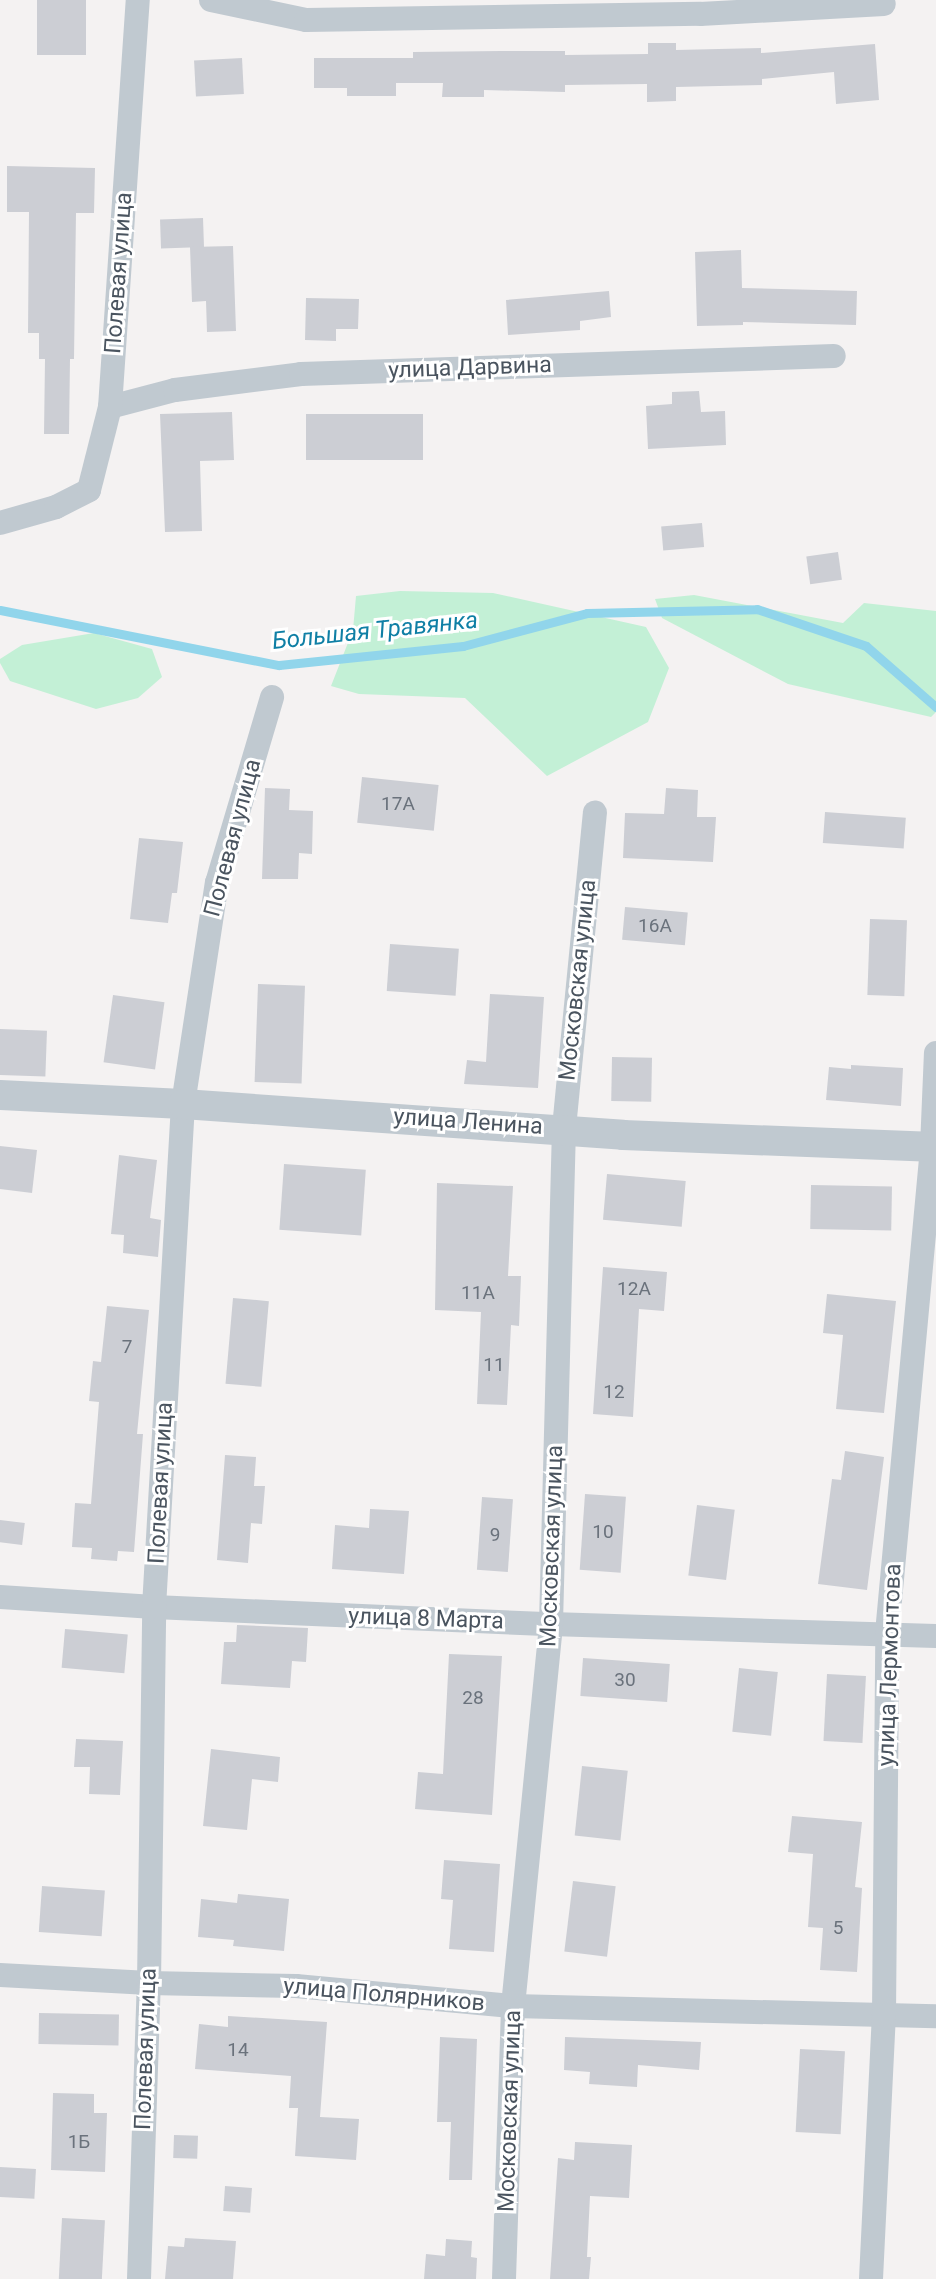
<!DOCTYPE html>
<html>
<head>
<meta charset="utf-8">
<style>
	body { margin:0 }
	#map { position:relative; width:936px; height:2279px; overflow:hidden; background:#f4f2f2; font-family:Roboto,sans-serif }
	div>[style] { position:absolute }
	.green>* { inset:0; background:#c3f0d6 }
	.stream>* { height:9px; margin:-4.5px; padding:0 4.5px; transform-origin:4.5px; border-radius:4.5px; background:#91d5eb }
	.building>* { inset:0; background:#ccced4; transform-origin:0 0 }
	.minor>* { height:24px; margin:-12px; padding:0 12px; transform-origin:12px; border-radius:12px; background:#c0c9d0 }
	.tertiary>* { height:30px; margin:-15px; padding:0 15px; transform-origin:15px; border-radius:15px; background:#c0c9d0 }
	span { translate:-50% -50%; white-space:nowrap; text-align:center; line-height:1.15; -webkit-text-stroke:6px #fff; paint-order:stroke }
	.number-label { font-size:19px; color:#6a727c }
	.number-label span { -webkit-text-stroke-width:0 }
	.street-label { font-size:23px; color:#4a545f }
	.water-label { font-size:24px; color:#0f7fa5; font-style:italic }
</style>
</head>
<body>
<div id="map">
	<div class="green">
		<i style="clip-path:polygon(400px 591px,493px 593px,646px 627px,669px 668px,648px 722px,547px 776px,465px 698px,359px 694px,331px 686px,353px 630px,356px 596px)"></i>
		<i style="clip-path:polygon(694px 595px,843px 623px,864px 603px,936px 611px,936px 712px,931px 717px,788px 684px,662px 618px,655px 599px)"></i>
		<i style="clip-path:polygon(94px 633px,152px 649px,162px 677px,138px 698px,96px 709px,10px 681px,0 663px,0 659px,22px 645px)"></i>
	</div>
	<div class="stream">
		<i style="left:0;top:610px;width:284px;rotate:11.2deg"></i>
		<i style="left:279px;top:665px;width:185px;rotate:-5.9deg"></i>
		<i style="left:463px;top:646px;width:128px;rotate:-14.9deg"></i>
		<i style="left:587px;top:613px;width:170px;rotate:-1.3deg"></i>
		<i style="left:757px;top:609px;width:115px;rotate:18.7deg"></i>
		<i style="left:866px;top:646px;width:93px;rotate:41.1deg"></i>
	</div>
	<div class="building">
		<i style="left:37px;top:0;width:49px;height:55px"></i>
		<i style="clip-path:polygon(648px 43px,676px 43px,676px 50px,761px 48px,761px 53px,875px 44px,879px 100px,836px 104px,834px 72px,762px 79px,762px 85px,676px 87px,676px 101px,647px 102px,647px 84px,565px 85px,565px 92px,484px 90px,484px 97px,442px 97px,443px 83px,396px 83px,396px 96px,347px 96px,347px 88px,314px 88px,314px 58px,413px 58px,413px 52px,501px 51px,565px 51px,565px 55px,648px 54px)"></i>
		<i style="left:242px;top:58px;width:36px;height:48px;rotate:87deg"></i>
		<i style="clip-path:polygon(7px 166px,95px 168px,94px 213px,76px 213px,74px 359px,70px 359px,69px 434px,44px 434px,45px 359px,39px 359px,39px 333px,28px 333px,29px 212px,7px 212px)"></i>
		<i style="left:203px;top:218px;width:29px;height:43px;rotate:88deg"></i>
		<i style="clip-path:polygon(233px 246px,236px 331px,207px 332px,206px 301px,192px 302px,190px 247px)"></i>
		<i style="clip-path:polygon(741px 250px,742px 288px,857px 291px,856px 325px,743px 322px,743px 325px,697px 326px,695px 252px)"></i>
		<i style="clip-path:polygon(609px 291px,611px 317px,580px 321px,580px 330px,508px 335px,506px 300px)"></i>
		<i style="clip-path:polygon(306px 298px,359px 299px,358px 329px,336px 329px,336px 341px,305px 340px)"></i>
		<i style="clip-path:polygon(699px 391px,701px 412px,725px 411px,726px 445px,648px 449px,646px 406px,672px 404px,672px 392px)"></i>
		<i style="clip-path:polygon(232px 412px,234px 460px,200px 461px,202px 531px,165px 532px,160px 414px)"></i>
		<i style="left:423px;top:414px;width:46px;height:117px;rotate:90deg"></i>
		<i style="left:702px;top:523px;width:24px;height:41px;rotate:85deg"></i>
		<i style="left:838px;top:552px;width:28px;height:32px;rotate:82deg"></i>
		<i style="left:362px;top:777px;width:77px;height:46px;rotate:6deg"></i>
		<i style="clip-path:polygon(265px 788px,290px 789px,289px 810px,313px 811px,312px 854px,299px 853px,298px 879px,262px 879px)"></i>
		<i style="clip-path:polygon(666px 788px,698px 790px,697px 817px,716px 817px,713px 862px,623px 858px,625px 813px,664px 814px)"></i>
		<i style="left:825px;top:812px;width:81px;height:31px;rotate:4deg"></i>
		<i style="clip-path:polygon(139px 838px,183px 842px,177px 893px,172px 893px,168px 923px,130px 919px)"></i>
		<i style="left:625px;top:907px;width:63px;height:33px;rotate:5deg"></i>
		<i style="left:870px;top:919px;width:37px;height:76px;rotate:2deg"></i>
		<i style="left:390px;top:944px;width:69px;height:47px;rotate:4deg"></i>
		<i style="left:258px;top:984px;width:47px;height:98px;rotate:2deg"></i>
		<i style="clip-path:polygon(490px 994px,544px 997px,538px 1088px,464px 1084px,467px 1060px,486px 1062px)"></i>
		<i style="left:113px;top:995px;width:52px;height:68px;rotate:8deg"></i>
		<i style="left:0;top:1029px;width:47px;height:46px;rotate:2deg"></i>
		<i style="left:612px;top:1057px;width:40px;height:44px;rotate:1deg"></i>
		<i style="clip-path:polygon(851px 1065px,903px 1068px,901px 1106px,826px 1100px,829px 1067px,851px 1069px)"></i>
		<i style="clip-path:polygon(0 1146px,37px 1150px,32px 1193px,0 1189px)"></i>
		<i style="clip-path:polygon(119px 1155px,157px 1160px,150px 1218px,161px 1220px,158px 1257px,123px 1253px,124px 1235px,111px 1234px)"></i>
		<i style="left:284px;top:1164px;width:82px;height:66px;rotate:4deg"></i>
		<i style="left:607px;top:1174px;width:79px;height:46px;rotate:5deg"></i>
		<i style="clip-path:polygon(437px 1183px,513px 1186px,508px 1276px,521px 1276px,519px 1326px,511px 1325px,507px 1405px,477px 1404px,481px 1312px,435px 1310px)"></i>
		<i style="left:811px;top:1185px;width:81px;height:44px;rotate:1deg"></i>
		<i style="clip-path:polygon(603px 1267px,667px 1272px,664px 1311px,639px 1309px,633px 1417px,593px 1414px)"></i>
		<i style="clip-path:polygon(827px 1294px,896px 1301px,884px 1413px,836px 1409px,843px 1335px,823px 1333px)"></i>
		<i style="left:233px;top:1298px;width:36px;height:86px;rotate:5deg"></i>
		<i style="clip-path:polygon(107px 1306px,149px 1310px,137px 1434px,143px 1434px,134px 1552px,118px 1551px,117px 1561px,91px 1559px,92px 1548px,72px 1547px,75px 1503px,91px 1504px,99px 1402px,89px 1401px,93px 1361px,101px 1362px)"></i>
		<i style="clip-path:polygon(845px 1451px,884px 1457px,867px 1590px,818px 1584px,832px 1479px,841px 1480px)"></i>
		<i style="clip-path:polygon(225px 1455px,256px 1457px,254px 1486px,265px 1486px,262px 1524px,251px 1523px,248px 1563px,217px 1560px)"></i>
		<i style="left:585px;top:1494px;width:41px;height:76px;rotate:4deg"></i>
		<i style="left:482px;top:1497px;width:31px;height:73px;rotate:4deg"></i>
		<i style="left:697px;top:1505px;width:38px;height:71px;rotate:7deg"></i>
		<i style="clip-path:polygon(370px 1509px,409px 1511px,404px 1574px,332px 1569px,335px 1525px,369px 1528px)"></i>
		<i style="left:0;top:1520px;width:25px;height:22px;rotate:7deg"></i>
		<i style="clip-path:polygon(237px 1625px,308px 1628px,306px 1662px,292px 1661px,290px 1688px,221px 1684px,224px 1642px,236px 1642px)"></i>
		<i style="left:65px;top:1629px;width:63px;height:39px;rotate:5deg"></i>
		<i style="clip-path:polygon(449px 1654px,502px 1656px,492px 1815px,415px 1809px,418px 1772px,443px 1774px)"></i>
		<i style="left:583px;top:1658px;width:87px;height:38px;rotate:4deg"></i>
		<i style="left:739px;top:1668px;width:39px;height:64px;rotate:6deg"></i>
		<i style="left:827px;top:1674px;width:39px;height:67px;rotate:3deg"></i>
		<i style="clip-path:polygon(76px 1739px,123px 1741px,120px 1795px,89px 1794px,90px 1767px,74px 1767px)"></i>
		<i style="clip-path:polygon(211px 1749px,280px 1757px,278px 1782px,252px 1779px,247px 1830px,203px 1826px)"></i>
		<i style="left:582px;top:1766px;width:46px;height:70px;rotate:6deg"></i>
		<i style="clip-path:polygon(792px 1816px,862px 1822px,855px 1887px,862px 1888px,857px 1972px,820px 1970px,823px 1928px,808px 1927px,813px 1854px,788px 1852px)"></i>
		<i style="clip-path:polygon(444px 1860px,500px 1864px,494px 1952px,449px 1949px,453px 1900px,441px 1899px)"></i>
		<i style="left:573px;top:1881px;width:43px;height:71px;rotate:7deg"></i>
		<i style="left:42px;top:1886px;width:63px;height:46px;rotate:4deg"></i>
		<i style="clip-path:polygon(238px 1894px,289px 1899px,284px 1951px,233px 1946px,234px 1940px,198px 1937px,201px 1899px,237px 1903px)"></i>
		<i style="left:39px;top:2013px;width:80px;height:31px;rotate:1deg"></i>
		<i style="clip-path:polygon(228px 2016px,327px 2022px,320px 2117px,359px 2119px,356px 2160px,295px 2156px,298px 2108px,289px 2108px,291px 2076px,195px 2069px,199px 2024px,228px 2027px)"></i>
		<i style="clip-path:polygon(440px 2037px,477px 2039px,472px 2180px,449px 2180px,451px 2122px,437px 2122px)"></i>
		<i style="clip-path:polygon(565px 2037px,701px 2042px,699px 2070px,638px 2065px,637px 2087px,589px 2084px,590px 2072px,564px 2070px)"></i>
		<i style="left:800px;top:2049px;width:45px;height:83px;rotate:3deg"></i>
		<i style="clip-path:polygon(53px 2093px,94px 2094px,94px 2113px,107px 2113px,105px 2172px,51px 2170px)"></i>
		<i style="left:174px;top:2135px;width:24px;height:23px;rotate:2deg"></i>
		<i style="clip-path:polygon(575px 2142px,632px 2145px,629px 2198px,590px 2196px,587px 2257px,591px 2257px,589px 2279px,550px 2279px,558px 2158px,574px 2160px)"></i>
		<i style="left:0;top:2167px;width:36px;height:30px;rotate:3deg"></i>
		<i style="left:225px;top:2186px;width:27px;height:25px;rotate:4deg"></i>
		<i style="left:62px;top:2218px;width:43px;height:61px;rotate:3deg"></i>
		<i style="clip-path:polygon(185px 2238px,236px 2241px,233px 2279px,165px 2279px,168px 2246px,184px 2247px)"></i>
		<i style="clip-path:polygon(446px 2239px,472px 2241px,471px 2257px,477px 2258px,476px 2279px,424px 2279px,426px 2254px,445px 2256px)"></i>
	</div>
	<div class="minor">
		<i style="left:211px;top:0;width:97px;rotate:11.9deg"></i>
		<i style="left:306px;top:20px;width:394px;rotate:-0.9deg"></i>
		<i style="left:700px;top:14px;width:184px;rotate:-3.1deg"></i>
		<i style="left:110px;top:407px;width:67px;rotate:-14.7deg"></i>
		<i style="left:175px;top:390px;width:127px;rotate:-7.2deg"></i>
		<i style="left:301px;top:374px;width:533px;rotate:-1.93deg"></i>
		<i style="left:0;top:523px;width:58px;rotate:-15.9deg"></i>
		<i style="left:56px;top:507px;width:37px;rotate:-27deg"></i>
		<i style="left:89px;top:490px;width:86px;rotate:-75.8deg"></i>
		<i style="left:110px;top:407px;width:408px;rotate:-86.1deg"></i>
		<i style="left:0;top:1597px;width:154px;rotate:3.7deg"></i>
		<i style="left:154px;top:1607px;width:397px;rotate:2.5deg"></i>
		<i style="left:551px;top:1624px;width:385px;rotate:1.8deg"></i>
		<i style="left:0;top:1975px;width:149px;rotate:3.1deg"></i>
		<i style="left:149px;top:1983px;width:147px;rotate:1.2deg"></i>
		<i style="left:296px;top:1986px;width:218px;rotate:5.3deg"></i>
		<i style="left:513px;top:2006px;width:423px;rotate:1.4deg"></i>
		<i style="left:139px;top:2279px;width:296px;rotate:-88.1deg"></i>
		<i style="left:149px;top:1983px;width:376px;rotate:-89.2deg"></i>
		<i style="left:154px;top:1607px;width:504px;rotate:-86.7deg"></i>
		<i style="left:183px;top:1104px;width:224px;rotate:-81.3deg"></i>
		<i style="left:217px;top:883px;width:194px;rotate:-73.5deg"></i>
		<i style="left:504px;top:2279px;width:273px;rotate:-88.1deg"></i>
		<i style="left:513px;top:2006px;width:384px;rotate:-84.3deg"></i>
		<i style="left:551px;top:1624px;width:496px;rotate:-88.5deg"></i>
		<i style="left:564px;top:1128px;width:317px;rotate:-84.4deg"></i>
		<i style="left:871px;top:2279px;width:265px;rotate:-87.2deg"></i>
		<i style="left:884px;top:2014px;width:381px;rotate:-89.5deg"></i>
		<i style="left:887px;top:1633px;width:488px;rotate:-84.7deg"></i>
		<i style="left:932px;top:1147px;width:94px;rotate:-87.6deg"></i>
	</div>
	<div class="tertiary">
		<i style="left:0;top:1095px;width:183px;rotate:2.8deg"></i>
		<i style="left:183px;top:1104px;width:441px;rotate:4deg"></i>
		<i style="left:623px;top:1135px;width:313px;rotate:2.2deg"></i>
	</div>
	<div class="number-label">
		<span style="left:398px;top:804px">17А</span>
		<span style="left:655px;top:926px">16А</span>
		<span style="left:634px;top:1289px">12А</span>
		<span style="left:478px;top:1293px">11А</span>
		<span style="left:127px;top:1347px">7</span>
		<span style="left:494px;top:1365px">11</span>
		<span style="left:614px;top:1392px">12</span>
		<span style="left:603px;top:1532px">10</span>
		<span style="left:495px;top:1535px">9</span>
		<span style="left:625px;top:1680px">30</span>
		<span style="left:473px;top:1698px">28</span>
		<span style="left:838px;top:1928px">5</span>
		<span style="left:238px;top:2050px">14</span>
		<span style="left:79px;top:2142px">1Б</span>
	</div>
	<div class="street-label">
		<span style="left:119px;top:273px;rotate:-86deg">Полевая улица</span>
		<span style="left:470px;top:368px;rotate:-2deg">улица Дарвина</span>
		<span style="left:233px;top:838px;rotate:-75deg">Полевая улица</span>
		<span style="left:578px;top:980px;rotate:-84deg">Московская улица</span>
		<span style="left:468px;top:1122px;rotate:4deg">улица Ленина</span>
		<span style="left:161px;top:1483px;rotate:-87deg">Полевая улица</span>
		<span style="left:552px;top:1546px;rotate:-88deg">Московская улица</span>
		<span style="left:426px;top:1619px;rotate:2deg">улица 8 Марта</span>
		<span style="left:890px;top:1665px;rotate:-88deg">улица Лермонтова</span>
		<span style="left:384px;top:1995px;rotate:5deg">улица Полярников</span>
		<span style="left:146px;top:2049px;rotate:-88deg">Полевая улица</span>
		<span style="left:510px;top:2111px;rotate:-88deg">Московская улица</span>
	</div>
	<div class="water-label">
		<span style="left:375px;top:631px;rotate:-6deg">Большая Травянка</span>
	</div>
</div>
</body>
</html>
